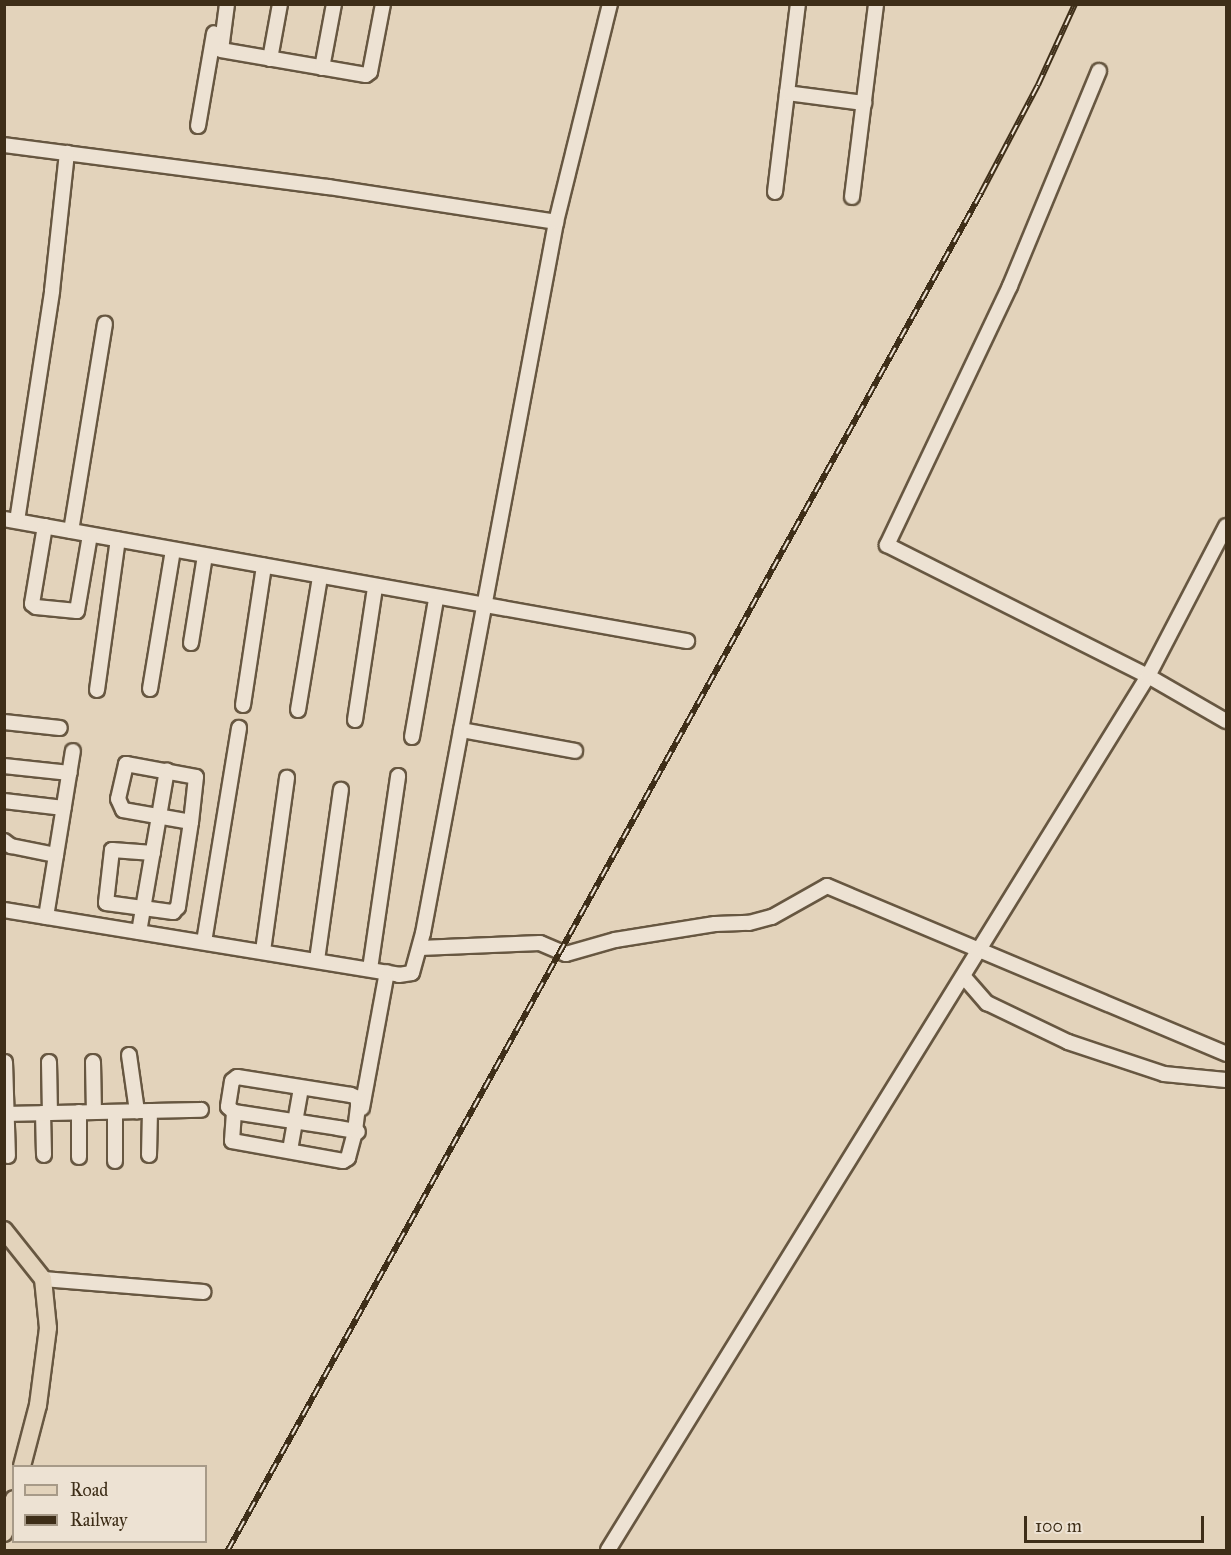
<!DOCTYPE html>
<html>
<head>
<meta charset="utf-8">
<style>
	body { margin:0 }
	#map { position:relative; width:1231px; height:1555px; overflow:hidden; background:#e3d3bb; font-family:"IM FELL Great Primer",serif }
	div>[style] { position:absolute }
	.roads { filter:drop-shadow(2px 0 #675741) drop-shadow(-2px 0 #675741) drop-shadow(0 2px #675741) drop-shadow(0 -2px #675741) }
	.minor>* { height:14px; margin:-7px; padding:0 7px; transform-origin:7px; border-radius:7px; background:#ede2d3 }
	.major>* { height:16px; margin:-8px; padding:0 8px; transform-origin:8px; border-radius:8px; background:#e3d3bb }
	.rail>* { height:6px; margin-top:-3px; transform-origin:0; background:repeating-linear-gradient(90deg,#ede2d3 0 11px,#3e2e18 0 22px); box-sizing:border-box; border-block:2px solid #3e2e18 }
	span { translate:-50% -50%; white-space:nowrap; text-align:center; line-height:1.15; -webkit-text-stroke:6px #ede2d3; paint-order:stroke }
	.frame { position:absolute; inset:0; border:6px solid #3e2e18; pointer-events:none }
	.legend { position:absolute; left:12px; top:1465px; width:195px; height:78px; box-sizing:border-box; background:#ede2d3; border:2px solid #a79a88; margin:0; padding:8px 10px; list-style:none; font-size:18px; color:#3e2e18 }
	.legend li { display:flex; align-items:center; gap:12px; height:30px }
	.legend b { width:30px; border:2px solid #a79a88 }
	.scale { position:absolute; left:1024px; top:1516px; width:180px; height:27px; box-sizing:border-box; border:3px solid #3e2e18; border-top:0; padding-left:8px; font-size:18px; line-height:21px; white-space:nowrap; color:#3e2e18; -webkit-text-stroke:4px #ede2d3; paint-order:stroke }
</style>
</head>
<body>
<div id="map">
	<div class="roads">
		<div class="minor">
			<i style="left:227px;top:4px;width:46px;rotate:97.4deg"></i>
			<i style="left:221px;top:50px;width:147px;rotate:9.8deg"></i>
			<i style="left:366px;top:75px;width:5px;rotate:-37deg"></i>
			<i style="left:370px;top:72px;width:69px;rotate:-79.2deg"></i>
			<i style="left:270px;top:59px;width:56px;rotate:-79.7deg"></i>
			<i style="left:322px;top:68px;width:65px;rotate:-79.4deg"></i>
			<i style="left:1099px;top:71px;width:233px;rotate:112.5deg"></i>
			<i style="left:1010px;top:286px;width:287px;rotate:115.4deg"></i>
			<i style="left:887px;top:545px;width:292px;rotate:26.7deg"></i>
			<i style="left:1148px;top:676px;width:90px;rotate:30deg"></i>
			<i style="left:787px;top:93px;width:90px;rotate:-83deg"></i>
			<i style="left:198px;top:126px;width:94px;rotate:-80.2deg"></i>
			<i style="left:4px;top:145px;width:327px;rotate:7.4deg"></i>
			<i style="left:328px;top:187px;width:231px;rotate:8.7deg"></i>
			<i style="left:775px;top:192px;width:100px;rotate:-83.1deg"></i>
			<i style="left:787px;top:93px;width:78px;rotate:7.4deg"></i>
			<i style="left:852px;top:197px;width:194px;rotate:-82.9deg"></i>
			<i style="left:4px;top:519px;width:694px;rotate:10.13deg"></i>
			<i style="left:17px;top:521px;width:233px;rotate:-81.3deg"></i>
			<i style="left:52px;top:291px;width:139px;rotate:-83.8deg"></i>
			<i style="left:45px;top:526px;width:79px;rotate:99.5deg"></i>
			<i style="left:32px;top:604px;width:5px;rotate:37deg"></i>
			<i style="left:36px;top:607px;width:41px;rotate:5.6deg"></i>
			<i style="left:77px;top:611px;width:77px;rotate:-80.3deg"></i>
			<i style="left:71px;top:531px;width:210px;rotate:-80.7deg"></i>
			<i style="left:191px;top:643px;width:88px;rotate:-80.9deg"></i>
			<i style="left:150px;top:689px;width:141px;rotate:-80.6deg"></i>
			<i style="left:97px;top:690px;width:152px;rotate:-82.1deg"></i>
			<i style="left:243px;top:705px;width:141px;rotate:-81.4deg"></i>
			<i style="left:298px;top:710px;width:135px;rotate:-80.6deg"></i>
			<i style="left:355px;top:720px;width:134px;rotate:-81.4deg"></i>
			<i style="left:4px;top:722px;width:56px;rotate:6.1deg"></i>
			<i style="left:461px;top:730px;width:116px;rotate:10.4deg"></i>
			<i style="left:412px;top:737px;width:140px;rotate:-80.1deg"></i>
			<i style="left:4px;top:766px;width:66px;rotate:6.1deg"></i>
			<i style="left:4px;top:801px;width:60px;rotate:6.7deg"></i>
			<i style="left:4px;top:841px;width:9px;rotate:36deg"></i>
			<i style="left:11px;top:846px;width:46px;rotate:11.3deg"></i>
			<i style="left:153px;top:853px;width:41px;rotate:-175.8deg"></i>
			<i style="left:112px;top:850px;width:53px;rotate:96.5deg"></i>
			<i style="left:106px;top:903px;width:68px;rotate:7.7deg"></i>
			<i style="left:173px;top:912px;width:7px;rotate:-45deg"></i>
			<i style="left:178px;top:907px;width:86px;rotate:-81.3deg"></i>
			<i style="left:191px;top:822px;width:69px;rotate:-170deg"></i>
			<i style="left:123px;top:810px;width:12px;rotate:-114deg"></i>
			<i style="left:118px;top:799px;width:36px;rotate:-77deg"></i>
			<i style="left:126px;top:764px;width:71px;rotate:10.5deg"></i>
			<i style="left:196px;top:777px;width:45px;rotate:96.3deg"></i>
			<i style="left:4px;top:910px;width:400px;rotate:9.3deg"></i>
			<i style="left:399px;top:975px;width:13px;rotate:-9deg"></i>
			<i style="left:412px;top:973px;width:41px;rotate:-74.6deg"></i>
			<i style="left:423px;top:933px;width:723px;rotate:-79.4deg"></i>
			<i style="left:556px;top:222px;width:225px;rotate:-76.1deg"></i>
			<i style="left:46px;top:917px;width:168px;rotate:-80.8deg"></i>
			<i style="left:139px;top:932px;width:164px;rotate:-80.2deg"></i>
			<i style="left:204px;top:942px;width:217px;rotate:-80.7deg"></i>
			<i style="left:420px;top:948px;width:120px;rotate:-2.4deg"></i>
			<i style="left:540px;top:943px;width:28px;rotate:23deg"></i>
			<i style="left:566px;top:954px;width:51px;rotate:-15.9deg"></i>
			<i style="left:615px;top:940px;width:101px;rotate:-9.1deg"></i>
			<i style="left:715px;top:924px;width:34px;rotate:-2deg"></i>
			<i style="left:749px;top:923px;width:24px;rotate:-15deg"></i>
			<i style="left:772px;top:917px;width:63px;rotate:-29.4deg"></i>
			<i style="left:827px;top:886px;width:433px;rotate:22.8deg"></i>
			<i style="left:263px;top:951px;width:175px;rotate:-82.1deg"></i>
			<i style="left:317px;top:960px;width:172px;rotate:-82deg"></i>
			<i style="left:370px;top:969px;width:195px;rotate:-81.7deg"></i>
			<i style="left:964px;top:977px;width:35px;rotate:49deg"></i>
			<i style="left:987px;top:1003px;width:90px;rotate:25.7deg"></i>
			<i style="left:1068px;top:1042px;width:101px;rotate:18.4deg"></i>
			<i style="left:1164px;top:1074px;width:62px;rotate:5.5deg"></i>
			<i style="left:129px;top:1055px;width:57px;rotate:81.9deg"></i>
			<i style="left:5px;top:1062px;width:94px;rotate:88.2deg"></i>
			<i style="left:49px;top:1062px;width:51px;rotate:88.9deg"></i>
			<i style="left:93px;top:1062px;width:50px;rotate:88.9deg"></i>
			<i style="left:362px;top:1108px;width:138px;rotate:-79.6deg"></i>
			<i style="left:79px;top:1112px;width:45px;rotate:90deg"></i>
			<i style="left:234px;top:1112px;width:29px;rotate:94deg"></i>
			<i style="left:232px;top:1141px;width:113px;rotate:10.2deg"></i>
			<i style="left:343px;top:1161px;width:6px;rotate:-31deg"></i>
			<i style="left:348px;top:1158px;width:28px;rotate:-75deg"></i>
			<i style="left:355px;top:1131px;width:24px;rotate:-83deg"></i>
			<i style="left:358px;top:1107px;width:9px;rotate:-90deg"></i>
			<i style="left:358px;top:1098px;width:8px;rotate:-157deg"></i>
			<i style="left:351px;top:1095px;width:115px;rotate:-171deg"></i>
			<i style="left:237px;top:1077px;width:6px;rotate:141deg"></i>
			<i style="left:232px;top:1081px;width:26px;rotate:99deg"></i>
			<i style="left:228px;top:1107px;width:8px;rotate:40deg"></i>
			<i style="left:234px;top:1112px;width:105px;rotate:8.7deg"></i>
			<i style="left:338px;top:1128px;width:17px;rotate:10deg"></i>
			<i style="left:355px;top:1131px;width:3px;rotate:18deg"></i>
			<i style="left:43px;top:1113px;width:42px;rotate:88.6deg"></i>
			<i style="left:4px;top:1114px;width:197px;rotate:-1.2deg"></i>
			<i style="left:290px;top:1150px;width:63px;rotate:-79.9deg"></i>
			<i style="left:149px;top:1155px;width:44px;rotate:-88.7deg"></i>
			<i style="left:115px;top:1161px;width:49px;rotate:-90deg"></i>
			<i style="left:43px;top:1279px;width:161px;rotate:4.6deg"></i>
			<i style="left:608px;top:1550px;width:1027px;rotate:-58.29deg"></i>
			<i style="left:1148px;top:676px;width:169px;rotate:-62.5deg"></i>
		</div>
		<div class="major">
			<i style="left:4px;top:1230px;width:63px;rotate:51.5deg"></i>
			<i style="left:43px;top:1279px;width:49px;rotate:84.2deg"></i>
			<i style="left:48px;top:1328px;width:78px;rotate:97.4deg"></i>
			<i style="left:38px;top:1405px;width:63px;rotate:104.7deg"></i>
			<i style="left:4px;top:1533px;width:35px;rotate:-74deg"></i>
		</div>
	</div>
	<div class="rail">
		<i style="left:228px;top:1550px;width:1552px;rotate:-60.97deg"></i>
		<i style="left:981px;top:193px;width:122px;rotate:-62.2deg"></i>
		<i style="left:1038px;top:85px;width:89px;rotate:-65.4deg"></i>
	</div>
	<div class="frame"></div>
	<ul class="legend">
	<li><b style="height:8px;background:#e3d3bb"></b>Road</li>
	<li><b style="height:8px;background:#3e2e18"></b>Railway</li>
	</ul>
	<div class="scale">100 m</div>
</div>
</body>
</html>
